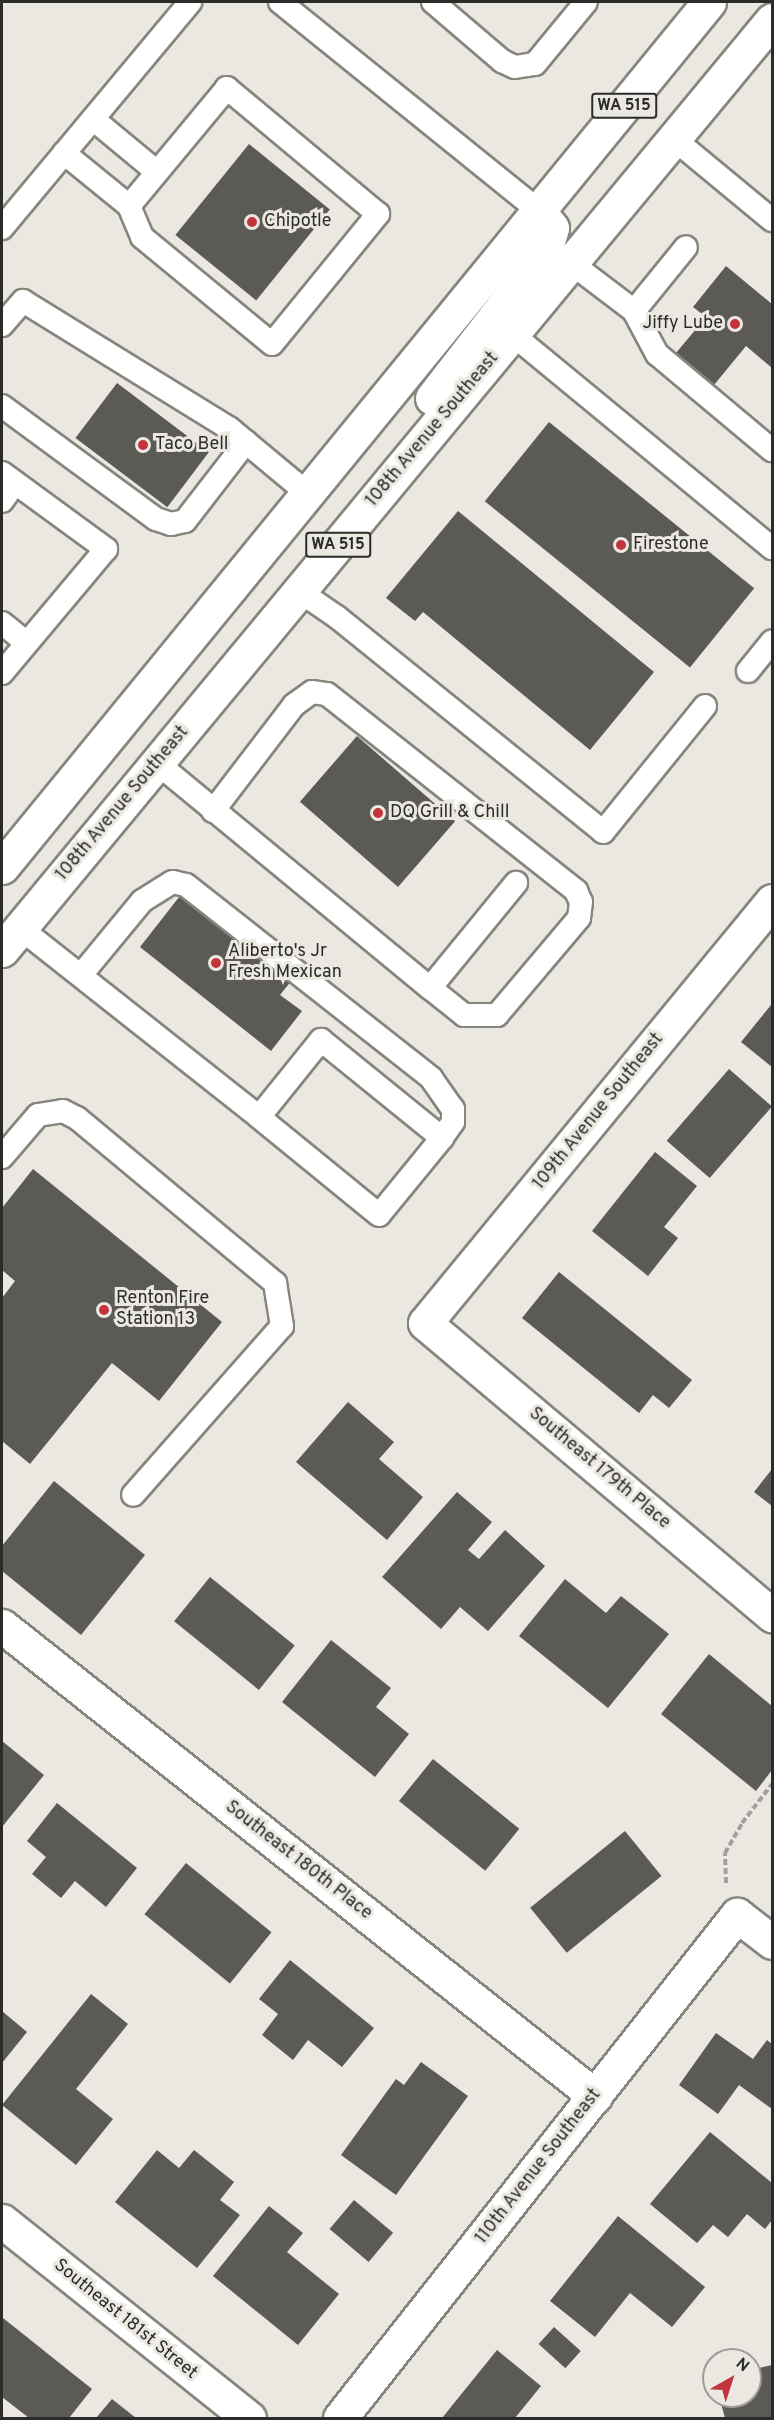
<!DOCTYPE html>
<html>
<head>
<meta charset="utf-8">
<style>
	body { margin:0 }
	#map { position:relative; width:774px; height:2420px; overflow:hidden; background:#eae8e1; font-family:Overpass,sans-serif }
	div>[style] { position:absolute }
	.building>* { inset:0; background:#5b5a54; transform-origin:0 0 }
	.path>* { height:4px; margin-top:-2px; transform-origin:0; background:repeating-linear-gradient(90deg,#a1a09b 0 6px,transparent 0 9px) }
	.roads { filter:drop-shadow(2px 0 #86857e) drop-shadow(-2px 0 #86857e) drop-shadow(0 2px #86857e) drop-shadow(0 -2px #86857e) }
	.service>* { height:22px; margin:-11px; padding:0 11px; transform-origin:11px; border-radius:11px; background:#fff }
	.minor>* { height:33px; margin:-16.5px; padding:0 16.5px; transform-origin:16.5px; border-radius:16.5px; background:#fff }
	.primary>* { height:33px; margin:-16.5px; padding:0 16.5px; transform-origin:16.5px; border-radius:16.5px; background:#fff }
	.dots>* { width:16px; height:16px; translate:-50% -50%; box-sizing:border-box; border:3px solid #eae8e1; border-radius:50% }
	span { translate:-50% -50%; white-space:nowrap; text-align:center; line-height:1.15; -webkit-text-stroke:6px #eae8e1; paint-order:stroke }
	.shield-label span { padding:2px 4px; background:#eae8e1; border:2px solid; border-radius:4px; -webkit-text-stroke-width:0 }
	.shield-label { font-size:16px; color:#2b2b28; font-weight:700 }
	.poi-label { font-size:18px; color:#2b2b28 }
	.left { translate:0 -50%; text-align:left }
	.right { translate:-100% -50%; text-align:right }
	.street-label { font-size:18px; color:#2b2b28 }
	.frame { position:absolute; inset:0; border:3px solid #2b2b28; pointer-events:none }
	.north { position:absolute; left:702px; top:2348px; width:60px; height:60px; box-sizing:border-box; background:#eae8e1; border:2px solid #9e9c97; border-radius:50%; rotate:39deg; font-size:16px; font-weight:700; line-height:24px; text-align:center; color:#2b2b28 }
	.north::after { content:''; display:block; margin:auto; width:21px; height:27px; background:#c4343d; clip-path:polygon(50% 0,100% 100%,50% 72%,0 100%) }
</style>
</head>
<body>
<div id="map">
	<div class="building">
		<i style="left:249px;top:144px;width:104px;height:117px;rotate:39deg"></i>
		<i style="clip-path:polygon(726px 266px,772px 304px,772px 368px,746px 346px,714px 385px,676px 353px,706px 317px,693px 307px)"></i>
		<i style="left:117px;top:383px;width:115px;height:69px;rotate:37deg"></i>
		<i style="left:549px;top:422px;width:264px;height:102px;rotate:39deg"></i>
		<i style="clip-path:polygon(458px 511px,654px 672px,590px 750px,423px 612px,415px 621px,386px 598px)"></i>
		<i style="left:357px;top:736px;width:130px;height:87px;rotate:41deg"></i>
		<i style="clip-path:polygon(183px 892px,292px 980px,280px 995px,302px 1011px,271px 1051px,140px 947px)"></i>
		<i style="clip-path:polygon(771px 1005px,772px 1006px,772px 1067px,741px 1042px)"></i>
		<i style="left:729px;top:1069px;width:57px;height:95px;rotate:41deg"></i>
		<i style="clip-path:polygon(655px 1152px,697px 1186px,664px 1227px,678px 1238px,648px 1276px,592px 1231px)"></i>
		<i style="clip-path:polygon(33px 1169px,222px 1322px,159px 1401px,112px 1363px,30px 1464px,2px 1441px,2px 1298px,15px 1281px,2px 1270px,2px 1208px)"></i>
		<i style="clip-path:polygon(559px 1272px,692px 1380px,669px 1408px,653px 1395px,639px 1413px,522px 1318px)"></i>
		<i style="clip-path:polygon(348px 1402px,394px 1442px,379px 1459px,423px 1497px,387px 1540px,296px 1462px)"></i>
		<i style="clip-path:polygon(772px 1469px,772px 1506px,754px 1492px)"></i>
		<i style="clip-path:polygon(54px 1481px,145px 1555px,81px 1635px,2px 1571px,2px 1546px)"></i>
		<i style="clip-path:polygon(457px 1492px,492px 1522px,468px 1550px,479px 1559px,505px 1530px,545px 1566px,488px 1631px,460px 1607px,441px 1629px,382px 1577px)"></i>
		<i style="left:210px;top:1577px;width:109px;height:57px;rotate:39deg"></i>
		<i style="clip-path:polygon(565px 1579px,606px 1613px,621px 1596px,669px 1634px,608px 1708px,519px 1636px)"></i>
		<i style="clip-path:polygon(331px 1640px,391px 1688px,376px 1707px,409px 1734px,375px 1777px,282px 1702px)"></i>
		<i style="clip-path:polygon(709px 1654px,772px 1706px,772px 1770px,756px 1791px,661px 1714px)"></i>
		<i style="clip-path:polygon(2px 1741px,44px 1775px,2px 1827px)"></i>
		<i style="left:433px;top:1759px;width:111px;height:54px;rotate:39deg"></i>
		<i style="clip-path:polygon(57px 1803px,137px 1868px,106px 1907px,75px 1881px,61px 1898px,32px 1874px,46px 1857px,27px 1841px)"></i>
		<i style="left:625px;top:1831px;width:58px;height:122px;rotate:51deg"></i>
		<i style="left:186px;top:1863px;width:110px;height:66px;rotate:39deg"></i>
		<i style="clip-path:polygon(290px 1960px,374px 2028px,342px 2067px,308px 2040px,293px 2060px,262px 2035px,278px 2014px,259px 1999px)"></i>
		<i style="clip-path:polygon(91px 1994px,128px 2024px,76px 2089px,113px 2119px,76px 2165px,2px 2105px)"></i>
		<i style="clip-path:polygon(2px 2011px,27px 2032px,2px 2063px)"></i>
		<i style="clip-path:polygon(716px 2033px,753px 2059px,767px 2040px,772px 2044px,772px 2109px,739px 2085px,718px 2114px,679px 2085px)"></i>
		<i style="clip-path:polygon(421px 2062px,468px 2096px,396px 2195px,341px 2155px,396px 2079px,404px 2085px)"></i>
		<i style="clip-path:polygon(710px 2132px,772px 2183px,772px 2220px,765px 2229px,747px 2214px,728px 2237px,713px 2225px,697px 2243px,650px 2204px)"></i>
		<i style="clip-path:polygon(157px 2150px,179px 2168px,194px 2150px,234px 2182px,220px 2200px,240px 2215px,197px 2268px,115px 2202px)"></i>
		<i style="left:354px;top:2200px;width:51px;height:38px;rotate:40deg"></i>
		<i style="clip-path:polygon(269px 2206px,303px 2233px,287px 2252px,339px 2294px,298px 2345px,213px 2276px)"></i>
		<i style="clip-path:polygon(618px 2216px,705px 2287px,672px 2327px,630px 2293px,595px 2337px,550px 2301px)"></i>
		<i style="clip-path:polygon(3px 2318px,92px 2389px,69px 2418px,29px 2418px,2px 2397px)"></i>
		<i style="left:554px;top:2327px;width:36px;height:23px;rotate:42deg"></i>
		<i style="clip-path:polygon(497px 2350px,541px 2386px,515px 2418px,442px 2418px)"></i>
		<i style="clip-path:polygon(772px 2365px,772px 2418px,725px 2418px,719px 2396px,750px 2396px,750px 2370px)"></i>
		<i style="clip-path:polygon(112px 2399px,136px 2418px,96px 2418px)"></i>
	</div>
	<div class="path">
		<i style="left:726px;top:1883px;width:30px;rotate:-92deg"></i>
		<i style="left:725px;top:1853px;width:34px;rotate:-60deg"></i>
		<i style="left:742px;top:1823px;width:49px;rotate:-52.4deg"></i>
	</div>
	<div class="roads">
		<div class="service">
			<i style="left:280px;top:2px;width:331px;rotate:38.9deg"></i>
			<i style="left:433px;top:2px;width:91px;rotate:40.5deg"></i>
			<i style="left:502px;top:61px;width:14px;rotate:25deg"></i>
			<i style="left:515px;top:67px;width:20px;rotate:-9deg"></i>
			<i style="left:535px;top:64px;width:80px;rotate:-50.6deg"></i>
			<i style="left:93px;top:119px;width:83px;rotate:39.6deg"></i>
			<i style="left:674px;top:139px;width:127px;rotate:39.6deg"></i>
			<i style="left:64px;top:153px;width:84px;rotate:39.2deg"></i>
			<i style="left:129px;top:206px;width:34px;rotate:67deg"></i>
			<i style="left:142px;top:237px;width:168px;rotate:39.5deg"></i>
			<i style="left:272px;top:344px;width:168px;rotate:-50.8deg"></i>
			<i style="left:378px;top:214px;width:197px;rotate:-140.2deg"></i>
			<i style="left:227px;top:88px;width:153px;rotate:129.7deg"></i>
			<i style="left:2px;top:228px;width:294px;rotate:-50.2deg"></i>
			<i style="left:571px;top:263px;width:79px;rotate:37.3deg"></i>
			<i style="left:634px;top:311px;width:49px;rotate:61.9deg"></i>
			<i style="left:657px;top:354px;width:150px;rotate:39.9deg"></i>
			<i style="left:634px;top:311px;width:82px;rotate:-50.9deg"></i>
			<i style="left:2px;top:325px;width:32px;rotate:-49deg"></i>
			<i style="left:23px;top:301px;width:242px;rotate:31.7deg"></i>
			<i style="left:229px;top:428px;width:102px;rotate:39.8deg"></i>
			<i style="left:512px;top:334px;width:337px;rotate:39.5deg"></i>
			<i style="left:2px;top:406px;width:191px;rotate:36.3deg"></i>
			<i style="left:156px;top:519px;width:16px;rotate:18deg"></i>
			<i style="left:171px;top:524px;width:14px;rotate:-12deg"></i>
			<i style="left:185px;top:521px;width:100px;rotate:-52.3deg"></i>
			<i style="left:2px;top:473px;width:129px;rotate:36.2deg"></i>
			<i style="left:106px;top:549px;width:162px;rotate:130deg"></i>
			<i style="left:2px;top:501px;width:22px;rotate:-54deg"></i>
			<i style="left:299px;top:591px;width:46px;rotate:34.4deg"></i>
			<i style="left:337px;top:617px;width:342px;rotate:38.9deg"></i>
			<i style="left:603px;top:832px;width:162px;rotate:-51deg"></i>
			<i style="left:2px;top:623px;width:32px;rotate:39deg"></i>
			<i style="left:748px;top:671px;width:38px;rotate:-51deg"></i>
			<i style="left:157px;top:763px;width:354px;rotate:39.5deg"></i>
			<i style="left:430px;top:988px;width:136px;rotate:-50.7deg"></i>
			<i style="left:213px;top:811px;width:133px;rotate:-52.6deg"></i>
			<i style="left:294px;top:705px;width:22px;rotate:-36deg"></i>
			<i style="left:312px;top:692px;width:15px;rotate:8deg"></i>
			<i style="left:327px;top:694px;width:318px;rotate:38.3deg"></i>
			<i style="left:576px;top:891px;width:12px;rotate:66deg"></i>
			<i style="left:581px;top:902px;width:16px;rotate:97deg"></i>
			<i style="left:579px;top:918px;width:127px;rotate:130.2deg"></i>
			<i style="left:497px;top:1015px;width:33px;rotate:180deg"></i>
			<i style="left:464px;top:1015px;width:43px;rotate:-141.5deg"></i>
			<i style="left:20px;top:928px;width:305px;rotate:38.3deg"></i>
			<i style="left:81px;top:975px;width:96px;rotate:-50.5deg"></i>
			<i style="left:142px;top:901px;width:36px;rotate:-32deg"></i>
			<i style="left:173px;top:882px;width:13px;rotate:13deg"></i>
			<i style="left:186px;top:885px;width:312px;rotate:38.2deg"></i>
			<i style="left:431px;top:1078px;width:38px;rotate:55deg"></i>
			<i style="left:453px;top:1109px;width:13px;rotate:90deg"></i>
			<i style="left:453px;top:1122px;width:19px;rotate:125deg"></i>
			<i style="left:442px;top:1138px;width:99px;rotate:129.3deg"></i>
			<i style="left:379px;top:1215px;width:155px;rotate:-140.8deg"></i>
			<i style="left:259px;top:1117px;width:99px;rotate:-51.2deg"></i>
			<i style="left:321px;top:1040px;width:156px;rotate:39deg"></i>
			<i style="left:2px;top:1157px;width:55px;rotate:-49.4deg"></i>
			<i style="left:38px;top:1115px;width:25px;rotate:-9deg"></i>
			<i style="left:63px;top:1111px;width:16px;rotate:27deg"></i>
			<i style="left:77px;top:1118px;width:258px;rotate:39.8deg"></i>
			<i style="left:275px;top:1283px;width:44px;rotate:80.8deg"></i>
			<i style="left:282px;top:1326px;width:225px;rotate:131.4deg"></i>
		</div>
		<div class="minor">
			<i style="left:772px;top:901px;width:546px;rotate:129.43deg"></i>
			<i style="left:425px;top:1323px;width:454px;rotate:40.1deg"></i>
			<i style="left:2px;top:1626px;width:757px;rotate:38.4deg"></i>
			<i style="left:2px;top:2221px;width:316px;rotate:38.6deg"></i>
			<i style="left:340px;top:2418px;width:641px;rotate:-51.72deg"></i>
			<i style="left:737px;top:1915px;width:44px;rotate:37.6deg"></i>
		</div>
		<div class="primary">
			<i style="left:432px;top:398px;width:185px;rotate:-52.3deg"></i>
			<i style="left:545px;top:252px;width:25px;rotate:-74deg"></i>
			<i style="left:552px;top:228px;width:23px;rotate:-128deg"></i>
			<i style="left:2px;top:867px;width:1117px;rotate:-50.74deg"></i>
			<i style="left:2px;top:950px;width:1207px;rotate:-50.38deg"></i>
		</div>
	</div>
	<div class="dots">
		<i style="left:252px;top:222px;background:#c4343d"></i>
		<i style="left:735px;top:324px;background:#c4343d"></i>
		<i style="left:143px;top:445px;background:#c4343d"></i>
		<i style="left:621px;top:545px;background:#c4343d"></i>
		<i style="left:378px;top:813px;background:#c4343d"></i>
		<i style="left:216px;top:963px;background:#c4343d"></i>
		<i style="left:104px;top:1310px;background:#c4343d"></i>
	</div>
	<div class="shield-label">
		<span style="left:624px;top:106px">WA 515</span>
		<span style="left:338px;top:545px">WA 515</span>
	</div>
	<div class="poi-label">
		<span class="left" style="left:264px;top:222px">Chipotle</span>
		<span class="right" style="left:723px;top:324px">Jiffy Lube</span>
		<span class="left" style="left:155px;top:445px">Taco Bell</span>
		<span class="left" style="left:633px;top:545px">Firestone</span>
		<span class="left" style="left:390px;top:813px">DQ Grill &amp; Chill</span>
		<span class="left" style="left:228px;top:963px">Aliberto's Jr<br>Fresh Mexican</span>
		<span class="left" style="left:116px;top:1310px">Renton Fire<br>Station 13</span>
	</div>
	<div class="street-label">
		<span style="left:433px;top:430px;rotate:-50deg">108th Avenue Southeast</span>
		<span style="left:123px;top:804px;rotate:-50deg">108th Avenue Southeast</span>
		<span style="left:599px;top:1112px;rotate:-51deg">109th Avenue Southeast</span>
		<span style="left:599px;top:1469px;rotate:40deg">Southeast 179th Place</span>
		<span style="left:298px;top:1861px;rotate:38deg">Southeast 180th Place</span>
		<span style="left:539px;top:2167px;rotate:-52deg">110th Avenue Southeast</span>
		<span style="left:125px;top:2320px;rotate:39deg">Southeast 181st Street</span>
	</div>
	<div class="frame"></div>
	<div class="north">N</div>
</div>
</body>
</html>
